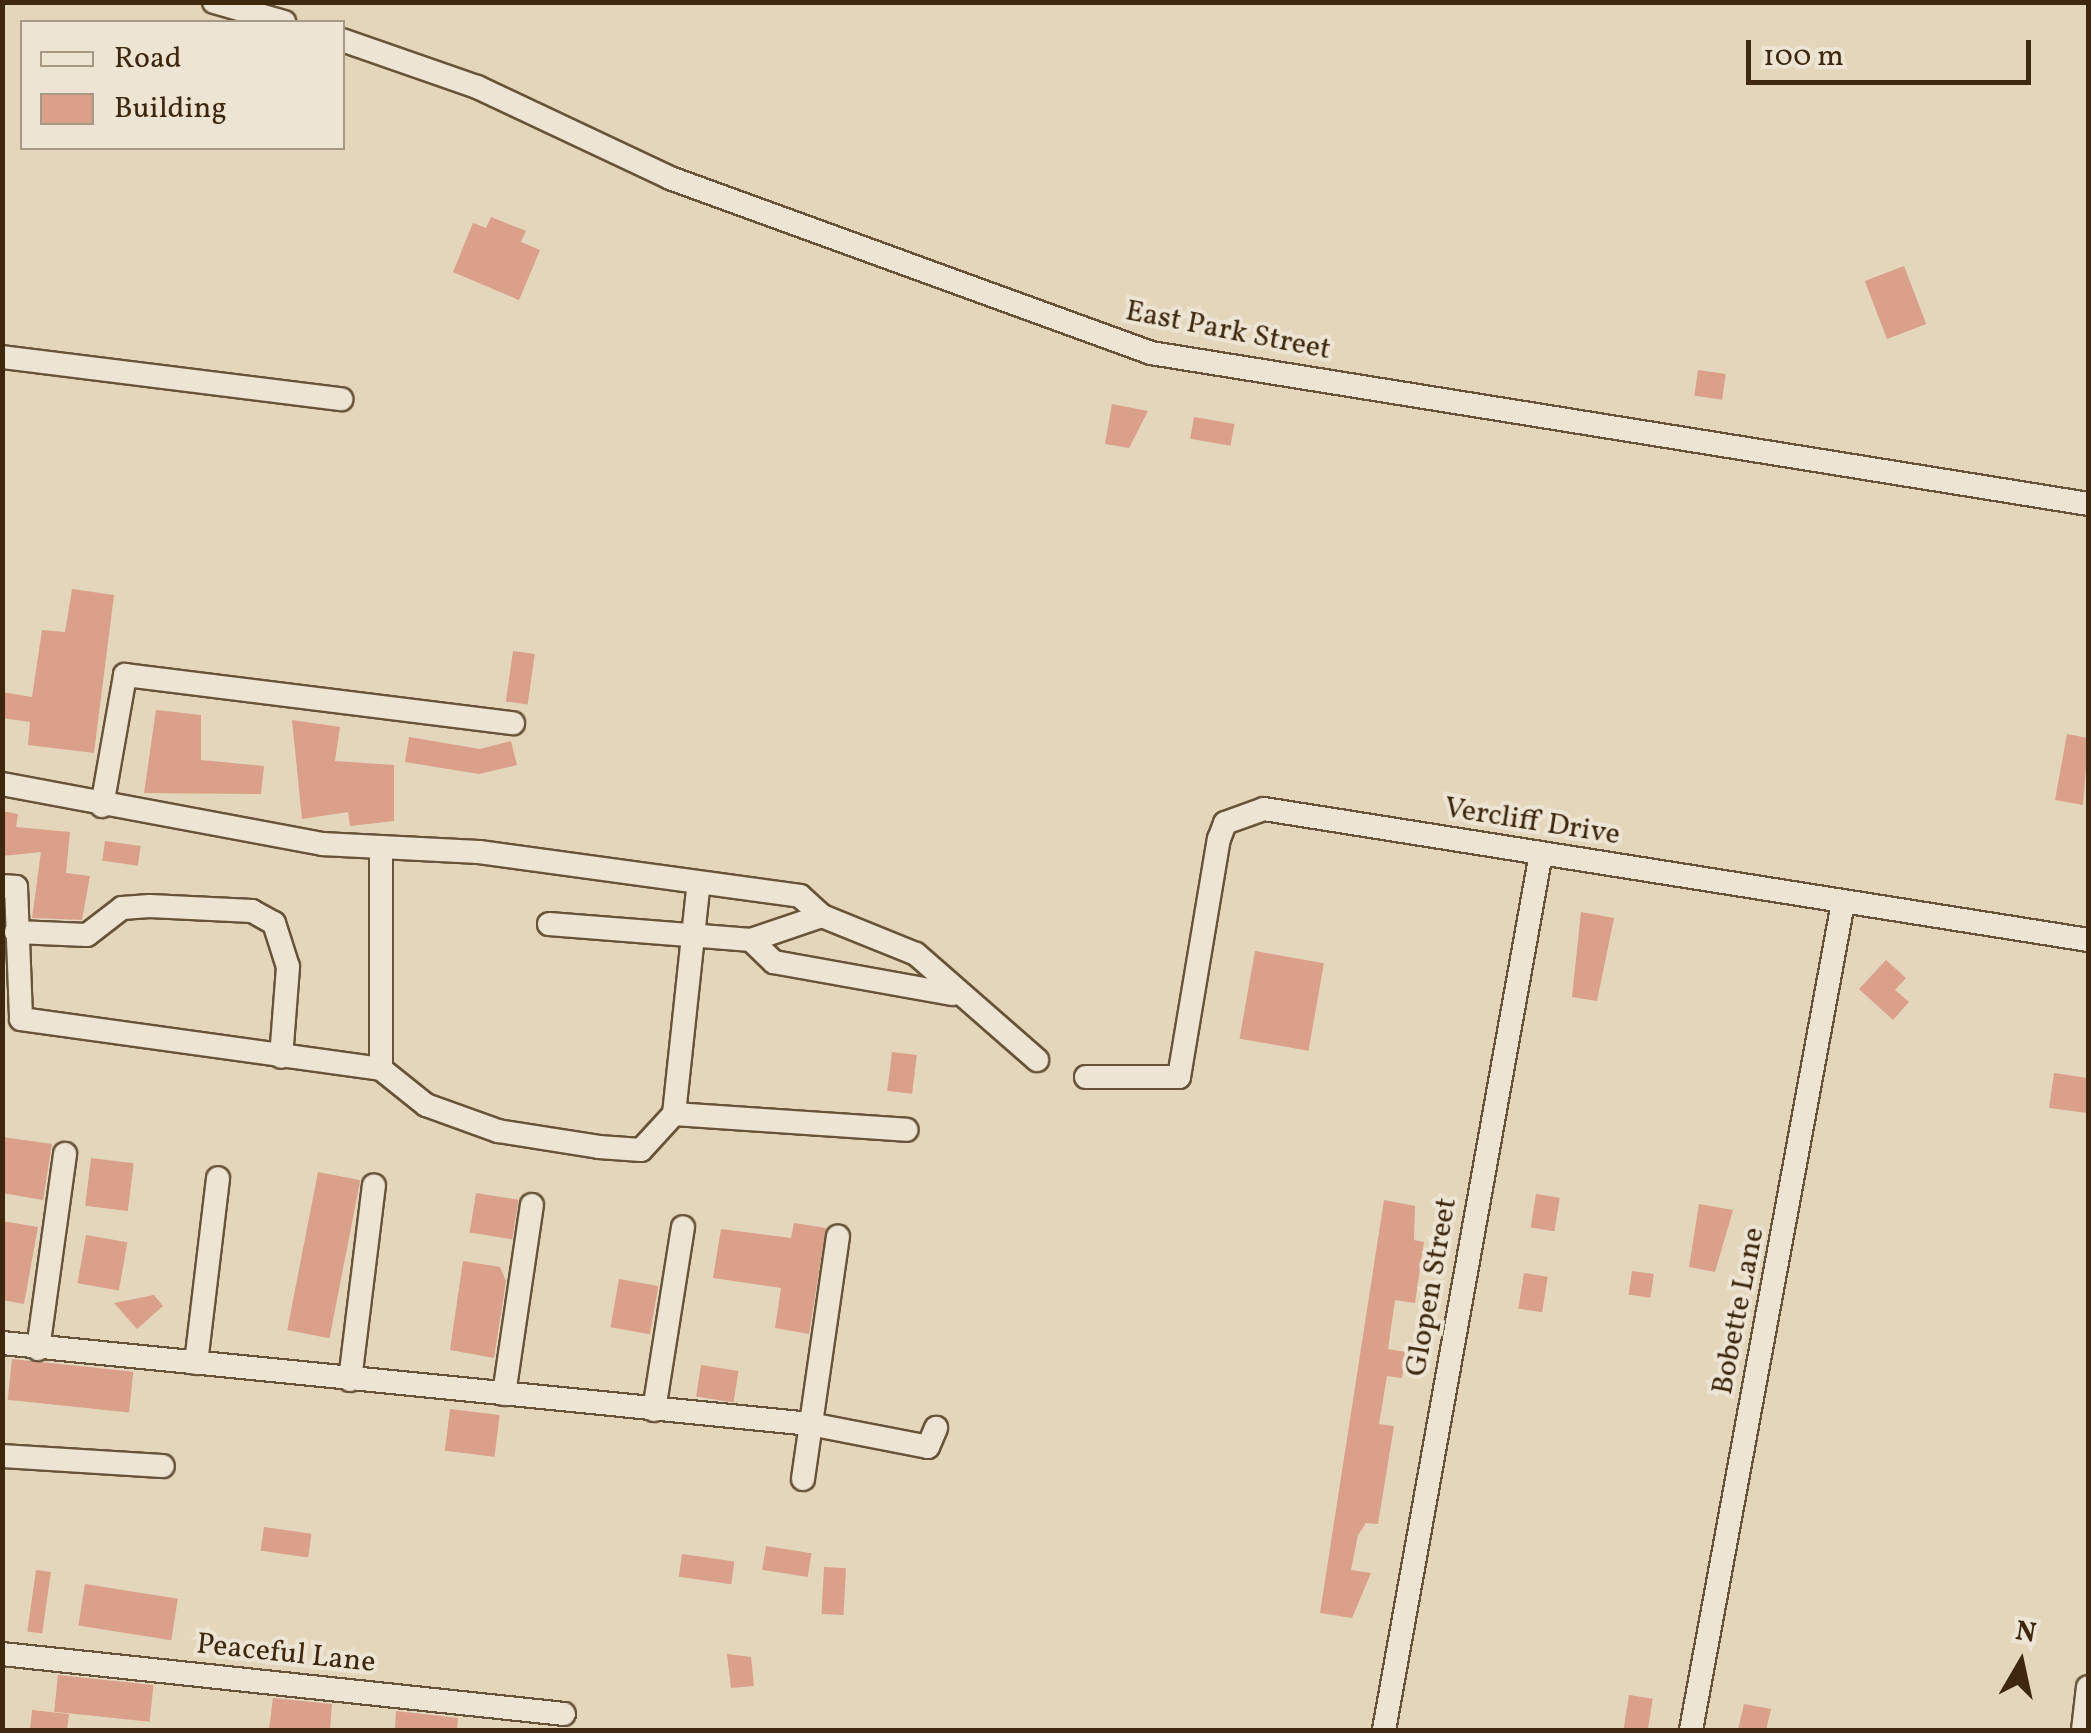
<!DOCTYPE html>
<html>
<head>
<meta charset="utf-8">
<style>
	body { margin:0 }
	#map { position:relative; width:2091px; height:1733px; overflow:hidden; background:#e3d6bb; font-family:Vollkorn,serif }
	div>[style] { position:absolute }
	.building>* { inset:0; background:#daa089; transform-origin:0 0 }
	.roads { filter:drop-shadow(2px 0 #675438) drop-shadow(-2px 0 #675438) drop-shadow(0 2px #675438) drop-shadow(0 -2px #675438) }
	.minor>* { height:22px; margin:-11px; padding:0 11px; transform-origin:11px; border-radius:11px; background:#ede4d3 }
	span { translate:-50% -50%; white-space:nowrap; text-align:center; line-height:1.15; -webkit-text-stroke:8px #ede4d3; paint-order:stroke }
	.street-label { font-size:30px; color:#3e280d }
	.frame { position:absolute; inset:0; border:5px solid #3e280d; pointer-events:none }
	.legend { position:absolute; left:20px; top:20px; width:325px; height:130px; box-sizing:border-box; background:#ede4d3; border:2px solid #a79984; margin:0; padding:12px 18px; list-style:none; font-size:30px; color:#3e280d }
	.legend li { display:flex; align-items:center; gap:20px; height:50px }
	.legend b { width:50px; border:2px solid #a79984 }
	.north { position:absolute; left:1971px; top:1613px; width:100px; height:100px; -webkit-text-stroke:8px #ede4d3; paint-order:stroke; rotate:9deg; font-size:28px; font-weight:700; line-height:40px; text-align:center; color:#3e280d }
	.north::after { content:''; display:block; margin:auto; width:35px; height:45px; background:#3e280d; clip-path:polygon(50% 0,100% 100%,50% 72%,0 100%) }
	.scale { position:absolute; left:1746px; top:40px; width:285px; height:45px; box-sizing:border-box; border:5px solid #3e280d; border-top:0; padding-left:12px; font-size:30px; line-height:35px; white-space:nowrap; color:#3e280d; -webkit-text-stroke:8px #ede4d3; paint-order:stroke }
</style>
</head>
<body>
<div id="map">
	<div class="building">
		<i style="clip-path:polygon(491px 217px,526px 231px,521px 242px,540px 250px,519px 300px,453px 272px,473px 223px,486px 228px)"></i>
		<i style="left:1904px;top:266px;width:62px;height:42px;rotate:69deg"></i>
		<i style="left:1698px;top:370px;width:28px;height:26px;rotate:8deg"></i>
		<i style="clip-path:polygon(1112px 404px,1148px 411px,1129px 448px,1105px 444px)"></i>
		<i style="left:1194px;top:417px;width:41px;height:22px;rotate:10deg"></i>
		<i style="clip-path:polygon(72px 589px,114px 595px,94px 753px,28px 745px,30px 722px,2px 718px,2px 692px,32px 697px,42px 630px,65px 632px)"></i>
		<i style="left:513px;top:651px;width:22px;height:51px;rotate:8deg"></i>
		<i style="clip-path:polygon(156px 710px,201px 715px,201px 760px,264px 766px,261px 794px,144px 793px)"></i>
		<i style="clip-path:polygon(292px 720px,340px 727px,335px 761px,394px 765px,394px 821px,350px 826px,348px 812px,302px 819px)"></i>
		<i style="clip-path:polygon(2067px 734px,2088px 738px,2083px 805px,2055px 800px)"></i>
		<i style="clip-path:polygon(409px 737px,480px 749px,511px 741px,517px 765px,479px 774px,405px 762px)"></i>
		<i style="clip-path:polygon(2px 811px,18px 814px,16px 827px,70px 832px,66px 873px,90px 876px,82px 920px,32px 918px,41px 852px,2px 856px)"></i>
		<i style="left:105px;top:841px;width:36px;height:20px;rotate:8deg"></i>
		<i style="clip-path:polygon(1581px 912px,1614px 918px,1597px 1001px,1572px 997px)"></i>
		<i style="left:1255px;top:951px;width:70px;height:89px;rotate:10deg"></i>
		<i style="clip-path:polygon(1886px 960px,1906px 978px,1895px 990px,1909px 1002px,1893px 1020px,1859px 989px)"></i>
		<i style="left:892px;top:1052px;width:25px;height:39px;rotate:7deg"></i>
		<i style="clip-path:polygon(2054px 1073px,2088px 1078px,2088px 1113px,2049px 1108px)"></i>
		<i style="clip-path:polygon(2px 1137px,52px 1144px,43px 1200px,2px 1193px)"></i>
		<i style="left:91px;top:1158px;width:43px;height:48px;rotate:7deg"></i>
		<i style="left:318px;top:1172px;width:43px;height:161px;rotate:11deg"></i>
		<i style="left:476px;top:1193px;width:43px;height:40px;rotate:9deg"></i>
		<i style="left:1536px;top:1194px;width:24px;height:34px;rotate:9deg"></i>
		<i style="clip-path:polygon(1384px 1200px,1415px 1206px,1414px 1240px,1424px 1242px,1415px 1303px,1395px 1300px,1388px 1349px,1406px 1352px,1402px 1378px,1387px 1376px,1379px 1424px,1394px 1426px,1378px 1524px,1366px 1523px,1358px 1535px,1351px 1570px,1371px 1573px,1352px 1618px,1320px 1613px)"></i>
		<i style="clip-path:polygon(1699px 1204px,1733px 1210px,1715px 1272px,1689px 1267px)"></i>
		<i style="clip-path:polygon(2px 1221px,38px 1227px,24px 1304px,2px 1300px)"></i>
		<i style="clip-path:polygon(794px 1223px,826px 1228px,809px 1334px,775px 1328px,781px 1288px,713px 1278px,721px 1229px,791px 1238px)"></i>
		<i style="left:86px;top:1235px;width:42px;height:49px;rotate:10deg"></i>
		<i style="clip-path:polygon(463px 1261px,500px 1267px,506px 1281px,494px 1358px,450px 1350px)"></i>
		<i style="left:1632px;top:1271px;width:22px;height:24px;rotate:8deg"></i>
		<i style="left:1524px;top:1273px;width:24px;height:36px;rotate:9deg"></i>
		<i style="left:619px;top:1279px;width:40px;height:49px;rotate:10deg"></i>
		<i style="clip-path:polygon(154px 1295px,163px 1306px,137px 1329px,114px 1303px)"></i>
		<i style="left:12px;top:1359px;width:122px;height:41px;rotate:6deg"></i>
		<i style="left:701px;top:1365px;width:38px;height:32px;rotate:9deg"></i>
		<i style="left:450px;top:1409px;width:50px;height:42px;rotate:7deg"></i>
		<i style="left:264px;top:1527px;width:48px;height:24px;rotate:8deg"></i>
		<i style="left:766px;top:1546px;width:46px;height:24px;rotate:9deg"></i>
		<i style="left:682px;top:1554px;width:53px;height:23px;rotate:8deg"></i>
		<i style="left:824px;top:1567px;width:22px;height:47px;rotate:3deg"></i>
		<i style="left:36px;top:1570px;width:15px;height:62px;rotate:8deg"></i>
		<i style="left:85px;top:1584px;width:94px;height:42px;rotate:9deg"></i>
		<i style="clip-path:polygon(727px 1654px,751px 1657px,754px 1686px,731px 1688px)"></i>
		<i style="left:58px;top:1675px;width:96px;height:37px;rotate:6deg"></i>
		<i style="left:1629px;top:1695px;width:24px;height:36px;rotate:9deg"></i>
		<i style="clip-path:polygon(273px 1698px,332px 1704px,330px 1730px,269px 1730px)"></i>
		<i style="clip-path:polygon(1744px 1704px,1771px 1709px,1766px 1730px,1738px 1730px)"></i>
		<i style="clip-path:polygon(32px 1710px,69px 1714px,67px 1730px,30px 1730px)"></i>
		<i style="clip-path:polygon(396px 1711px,458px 1718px,457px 1730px,395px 1730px)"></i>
	</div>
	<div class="roads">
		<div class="minor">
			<i style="left:214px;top:2px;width:73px;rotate:15.9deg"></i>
			<i style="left:342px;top:40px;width:143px;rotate:19.2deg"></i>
			<i style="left:477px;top:87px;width:213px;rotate:25.2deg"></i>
			<i style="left:670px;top:178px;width:512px;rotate:19.99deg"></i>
			<i style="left:1151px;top:353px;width:949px;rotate:9.15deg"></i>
			<i style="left:2px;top:357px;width:342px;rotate:7.1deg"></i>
			<i style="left:2px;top:784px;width:326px;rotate:10.6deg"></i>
			<i style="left:322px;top:844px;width:157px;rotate:2.9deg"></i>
			<i style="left:479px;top:852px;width:324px;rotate:7.8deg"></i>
			<i style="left:800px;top:896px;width:30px;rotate:42deg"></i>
			<i style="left:822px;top:916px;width:101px;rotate:22deg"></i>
			<i style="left:916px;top:954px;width:161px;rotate:41.2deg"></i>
			<i style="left:102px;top:806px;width:133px;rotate:-80deg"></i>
			<i style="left:125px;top:675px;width:391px;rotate:7.1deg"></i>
			<i style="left:2px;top:886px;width:14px;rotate:4deg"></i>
			<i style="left:16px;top:887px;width:132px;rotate:87.8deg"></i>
			<i style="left:21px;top:1019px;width:363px;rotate:7.9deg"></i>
			<i style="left:381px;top:1069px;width:58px;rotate:38.7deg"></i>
			<i style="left:426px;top:1105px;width:77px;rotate:19.9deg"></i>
			<i style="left:498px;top:1131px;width:102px;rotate:9deg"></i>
			<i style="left:599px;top:1147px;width:42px;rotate:4.1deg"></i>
			<i style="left:641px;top:1150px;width:49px;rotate:-47.5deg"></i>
			<i style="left:674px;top:1114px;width:233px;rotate:3.9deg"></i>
			<i style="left:549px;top:924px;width:203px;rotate:4.5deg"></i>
			<i style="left:751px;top:940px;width:75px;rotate:-18.7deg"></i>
			<i style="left:16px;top:932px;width:71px;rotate:2.4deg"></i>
			<i style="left:87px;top:935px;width:44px;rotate:-37.6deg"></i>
			<i style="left:122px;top:908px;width:28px;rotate:-4deg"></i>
			<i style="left:150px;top:906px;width:102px;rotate:2.8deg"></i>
			<i style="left:252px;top:911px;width:25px;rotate:29deg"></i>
			<i style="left:274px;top:923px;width:46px;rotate:72.3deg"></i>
			<i style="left:288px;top:967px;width:90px;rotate:94.4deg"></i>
			<i style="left:751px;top:940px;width:32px;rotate:44deg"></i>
			<i style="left:774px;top:962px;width:181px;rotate:10.2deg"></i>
			<i style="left:381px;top:1069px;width:222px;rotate:-90deg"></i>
			<i style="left:1086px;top:1077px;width:93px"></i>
			<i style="left:1179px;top:1077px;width:241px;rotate:-80.5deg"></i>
			<i style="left:1219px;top:839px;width:17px;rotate:-69deg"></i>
			<i style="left:1225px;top:823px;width:41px;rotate:-19.7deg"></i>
			<i style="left:1264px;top:809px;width:834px;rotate:9.03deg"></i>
			<i style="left:674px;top:1114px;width:227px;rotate:-83.9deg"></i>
			<i style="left:2px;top:1343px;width:812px;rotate:5.72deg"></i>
			<i style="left:810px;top:1424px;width:120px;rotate:11deg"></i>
			<i style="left:928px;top:1447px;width:21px;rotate:-67deg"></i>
			<i style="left:38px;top:1349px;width:197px;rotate:-82.1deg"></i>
			<i style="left:196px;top:1363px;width:186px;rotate:-83.2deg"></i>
			<i style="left:350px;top:1380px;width:196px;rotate:-83deg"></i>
			<i style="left:504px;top:1394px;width:191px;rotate:-81.6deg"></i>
			<i style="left:654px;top:1410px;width:185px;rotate:-81deg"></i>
			<i style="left:2px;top:1456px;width:161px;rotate:3.6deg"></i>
			<i style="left:803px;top:1479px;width:245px;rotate:-81.8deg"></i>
			<i style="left:2px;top:1654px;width:565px;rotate:6.09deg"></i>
			<i style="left:1384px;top:1730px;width:891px;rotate:-79.85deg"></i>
			<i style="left:1691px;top:1730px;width:841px;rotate:-79.59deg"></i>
			<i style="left:2083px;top:1730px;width:43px;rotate:-83.4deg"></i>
		</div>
	</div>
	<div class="street-label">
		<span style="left:1228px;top:331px;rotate:11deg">East Park Street</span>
		<span style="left:1532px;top:822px;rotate:9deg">Vercliff Drive</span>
		<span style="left:1432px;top:1287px;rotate:-80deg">Glopen Street</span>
		<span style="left:1739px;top:1311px;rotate:-79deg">Bobette Lane</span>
		<span style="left:286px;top:1654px;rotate:6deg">Peaceful Lane</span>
	</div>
	<div class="frame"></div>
	<ul class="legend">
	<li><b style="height:12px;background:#ede4d3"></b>Road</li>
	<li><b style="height:28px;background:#daa089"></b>Building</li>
	</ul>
	<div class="north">N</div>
	<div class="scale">100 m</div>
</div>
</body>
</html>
